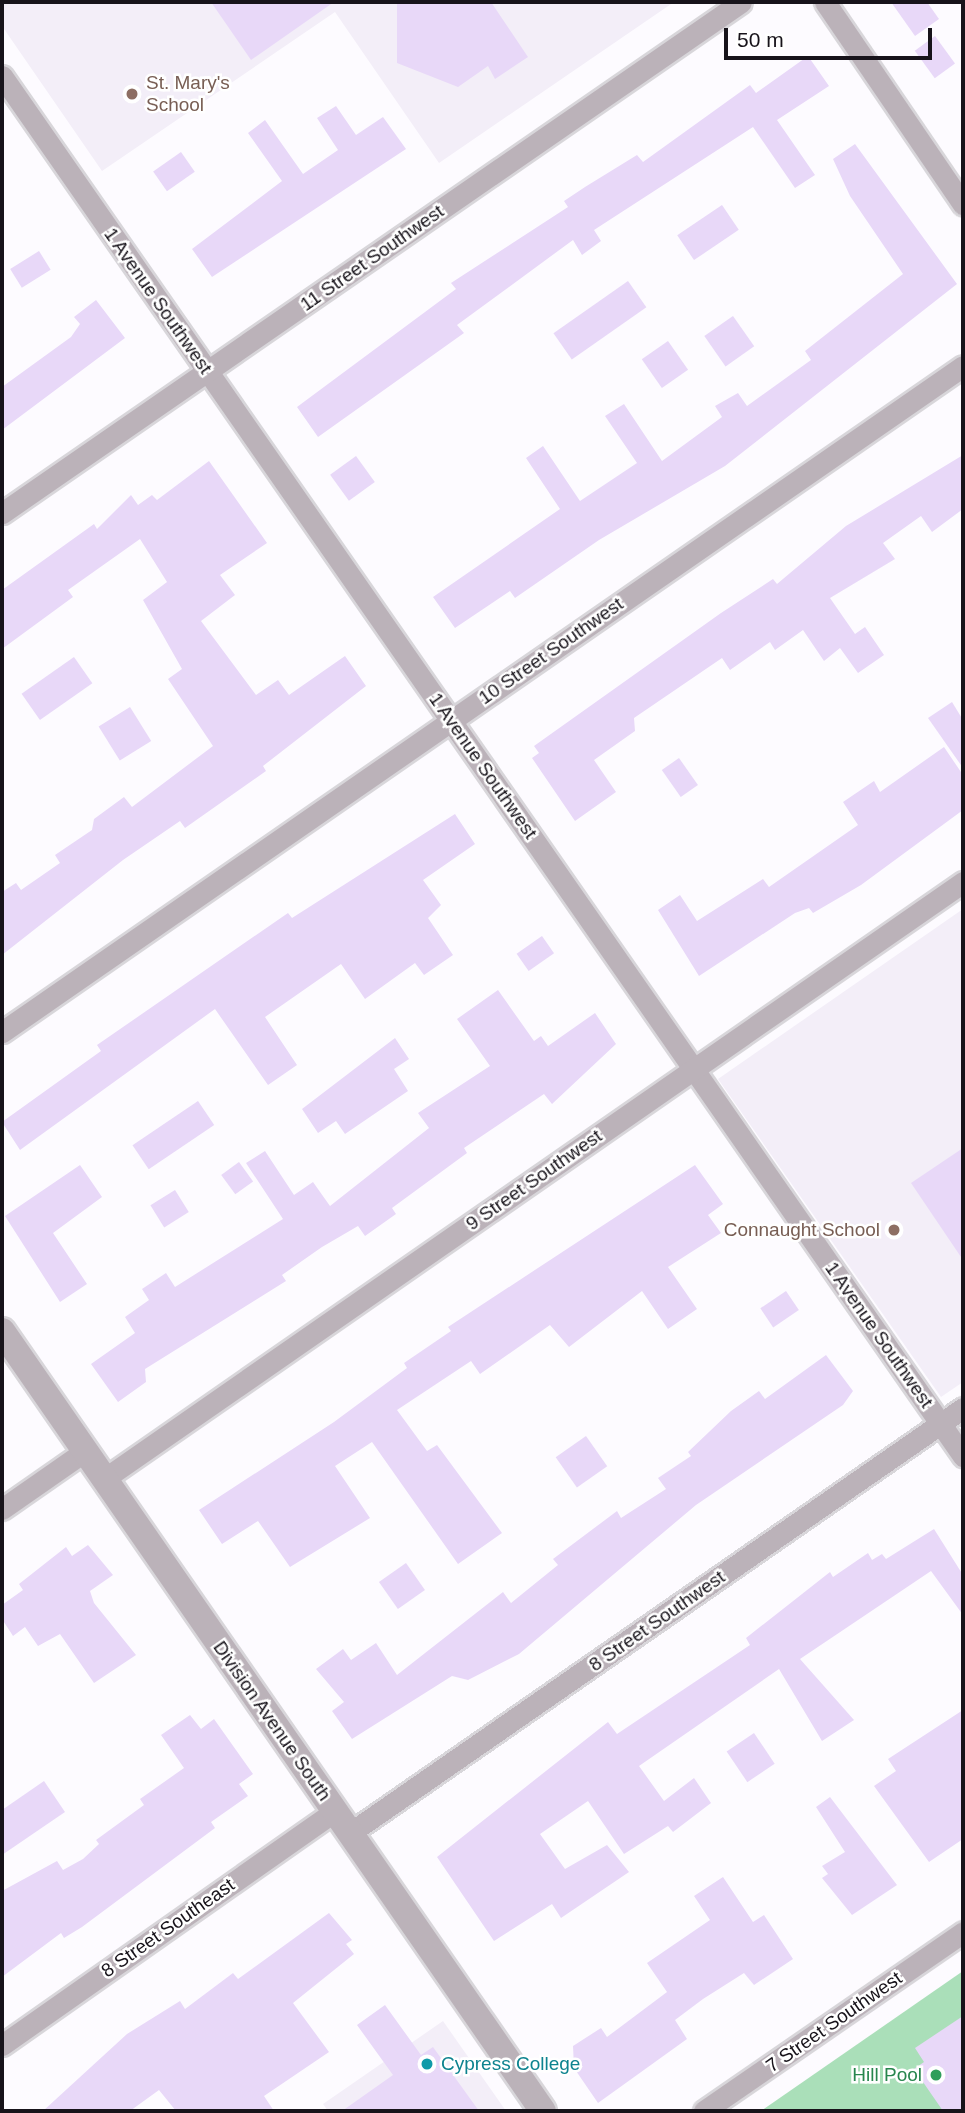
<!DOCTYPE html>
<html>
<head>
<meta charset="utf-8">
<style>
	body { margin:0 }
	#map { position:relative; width:965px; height:2113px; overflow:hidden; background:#fdfbff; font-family:Arial,sans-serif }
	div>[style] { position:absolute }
	.built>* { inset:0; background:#f3eef8 }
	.green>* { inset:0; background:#aadfb9 }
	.building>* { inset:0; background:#e8d8f8; transform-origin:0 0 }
	.roads { filter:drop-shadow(2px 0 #d8d6da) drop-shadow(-2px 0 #d8d6da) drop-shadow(0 2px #d8d6da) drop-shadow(0 -2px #d8d6da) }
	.minor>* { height:21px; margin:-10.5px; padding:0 10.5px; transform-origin:10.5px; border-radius:10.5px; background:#bbb2b9 }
	.tertiary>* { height:26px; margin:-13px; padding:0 13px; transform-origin:13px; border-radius:13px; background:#bbb2b9 }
	.dots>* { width:19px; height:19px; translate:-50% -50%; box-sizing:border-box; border:4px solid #fff; border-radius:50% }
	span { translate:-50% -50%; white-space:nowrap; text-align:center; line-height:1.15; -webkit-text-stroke:5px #fff; paint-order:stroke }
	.education-label { font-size:19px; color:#785e54 }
	.left { translate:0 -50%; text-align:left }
	.right { translate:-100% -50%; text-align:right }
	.street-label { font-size:19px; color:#17131a }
	.culture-label { font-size:19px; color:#0d838f }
	.leisure-label { font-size:19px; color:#27864d }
	.frame { position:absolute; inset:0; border:4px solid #17131a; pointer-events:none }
	.scale { position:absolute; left:724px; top:28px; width:208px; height:32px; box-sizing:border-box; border:4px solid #17131a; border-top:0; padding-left:9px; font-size:21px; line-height:24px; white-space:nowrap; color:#17131a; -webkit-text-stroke:5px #fff; paint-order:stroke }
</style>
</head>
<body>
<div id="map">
	<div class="built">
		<i style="clip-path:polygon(2px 2px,674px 2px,439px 163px,335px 12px,102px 171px,2px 26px)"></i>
		<i style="clip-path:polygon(963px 909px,963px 1382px,941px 1397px,718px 1079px)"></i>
		<i style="clip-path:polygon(443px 2021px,506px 2111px,328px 2111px,323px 2104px)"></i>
	</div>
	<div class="green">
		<i style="clip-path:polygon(963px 1971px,963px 2111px,761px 2111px)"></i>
	</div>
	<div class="building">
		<i style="clip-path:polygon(211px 2px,334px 2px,251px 60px)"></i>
		<i style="clip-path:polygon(397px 2px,491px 2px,528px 57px,495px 79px,488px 66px,458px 87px,397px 63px)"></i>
		<i style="clip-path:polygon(891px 2px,927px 2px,939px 19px,915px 36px)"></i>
		<i style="left:935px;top:36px;width:34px;height:25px;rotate:54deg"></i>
		<i style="clip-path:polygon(808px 56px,829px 86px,777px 120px,815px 175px,795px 188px,753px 127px,594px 230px,601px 241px,582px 255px,573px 240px,457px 325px,464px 333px,318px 437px,297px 407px,456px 289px,451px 283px,568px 207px,564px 201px,585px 187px,637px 155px,643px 162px,750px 85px,756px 93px)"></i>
		<i style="clip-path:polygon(336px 106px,356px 135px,383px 117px,406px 149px,212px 277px,192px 249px,282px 181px,248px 133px,265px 120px,303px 174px,338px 150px,317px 118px)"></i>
		<i style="clip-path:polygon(855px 144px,957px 284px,725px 466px,599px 540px,515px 598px,510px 591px,455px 628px,433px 597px,560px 509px,526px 458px,543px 446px,580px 501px,637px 463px,605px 416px,624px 404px,662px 461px,722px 417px,715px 406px,738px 393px,747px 406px,811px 360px,805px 351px,903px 274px,850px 196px,833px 159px)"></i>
		<i style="left:181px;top:152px;width:24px;height:34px;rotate:55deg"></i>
		<i style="left:722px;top:205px;width:30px;height:54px;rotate:56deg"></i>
		<i style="left:39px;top:251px;width:22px;height:34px;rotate:58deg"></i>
		<i style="left:628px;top:281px;width:32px;height:91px;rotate:55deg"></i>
		<i style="clip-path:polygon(96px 300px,125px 338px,2px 430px,2px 387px,71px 337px,80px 324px,74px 317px)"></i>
		<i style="left:733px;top:316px;width:37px;height:35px;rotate:55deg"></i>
		<i style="left:668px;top:341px;width:35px;height:32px;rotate:55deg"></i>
		<i style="clip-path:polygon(963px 455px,963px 509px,932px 532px,921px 516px,883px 543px,895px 559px,830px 598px,855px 634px,865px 627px,884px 655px,858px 673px,840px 648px,824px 661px,803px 630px,775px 650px,770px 642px,730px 670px,722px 658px,634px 718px,635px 731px,594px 760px,616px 792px,575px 821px,532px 758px,539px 753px,534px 746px,721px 613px,773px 579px,777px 584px,846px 526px)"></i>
		<i style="left:356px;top:456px;width:32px;height:32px;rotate:54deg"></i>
		<i style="clip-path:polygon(209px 461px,267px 543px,220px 575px,235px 595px,201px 621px,256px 695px,278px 680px,289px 695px,345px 656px,366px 686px,263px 766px,266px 771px,185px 828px,180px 821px,123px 860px,2px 955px,2px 892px,16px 883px,21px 890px,60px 863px,55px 855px,92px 830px,94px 819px,124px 797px,132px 807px,213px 746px,168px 679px,182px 669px,143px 600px,167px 582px,140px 539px,68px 590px,73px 597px,2px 649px,2px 590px,94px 524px,97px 529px,131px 495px,138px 505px,152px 495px,157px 500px)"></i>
		<i style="left:74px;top:657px;width:32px;height:64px;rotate:55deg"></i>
		<i style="clip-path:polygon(952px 702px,963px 720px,963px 768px,928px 718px)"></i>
		<i style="left:130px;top:707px;width:40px;height:37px;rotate:58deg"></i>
		<i style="clip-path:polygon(944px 747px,963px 775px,963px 810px,861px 885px,813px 913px,809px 908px,795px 913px,699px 976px,658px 910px,680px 895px,697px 921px,763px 879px,769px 887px,858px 825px,843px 802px,874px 781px,880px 792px)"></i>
		<i style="left:679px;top:758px;width:33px;height:21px;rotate:55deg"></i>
		<i style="clip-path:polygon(455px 814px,475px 844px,423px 880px,441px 905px,428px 918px,453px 955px,424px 975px,415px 963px,365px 999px,341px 964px,265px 1017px,297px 1065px,268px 1085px,215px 1009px,20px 1150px,2px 1122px,101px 1051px,97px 1045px,288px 913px,292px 918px)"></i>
		<i style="left:542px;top:936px;width:21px;height:31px;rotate:55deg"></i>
		<i style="clip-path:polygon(498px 990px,534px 1041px,541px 1036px,548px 1046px,595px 1013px,616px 1044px,552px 1104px,544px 1094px,464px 1148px,467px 1153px,392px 1208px,396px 1214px,365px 1236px,358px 1226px,322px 1247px,282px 1275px,286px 1281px,145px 1369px,146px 1382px,118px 1402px,91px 1364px,135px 1333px,125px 1317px,149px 1300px,142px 1289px,166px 1273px,175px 1287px,283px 1219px,246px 1163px,265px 1151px,294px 1195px,313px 1182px,330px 1206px,429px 1128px,418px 1113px,490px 1066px,457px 1019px)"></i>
		<i style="clip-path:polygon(395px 1038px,409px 1059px,394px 1069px,408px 1091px,345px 1134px,336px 1121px,318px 1133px,302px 1109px)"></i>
		<i style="left:198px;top:1101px;width:29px;height:79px;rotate:56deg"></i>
		<i style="clip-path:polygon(963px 1148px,963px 1260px,911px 1183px)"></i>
		<i style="left:239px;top:1162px;width:24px;height:22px;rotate:54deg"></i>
		<i style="clip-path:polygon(80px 1165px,102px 1197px,53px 1233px,87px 1284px,60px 1302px,5px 1216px)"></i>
		<i style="clip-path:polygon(695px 1165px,723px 1204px,708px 1215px,721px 1233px,668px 1267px,697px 1309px,668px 1329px,642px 1291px,569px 1347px,550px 1325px,480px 1374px,471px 1361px,397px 1410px,427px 1451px,437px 1445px,502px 1533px,458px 1564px,372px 1442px,335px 1466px,370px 1518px,290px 1567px,258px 1521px,222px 1544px,199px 1510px,334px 1422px,407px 1368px,404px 1363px,451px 1331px,448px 1327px)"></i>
		<i style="left:175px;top:1190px;width:26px;height:29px;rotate:58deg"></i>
		<i style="left:786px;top:1291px;width:23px;height:31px;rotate:56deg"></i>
		<i style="clip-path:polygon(826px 1355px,853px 1391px,843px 1405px,696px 1505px,519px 1654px,468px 1680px,452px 1676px,352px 1739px,332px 1711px,344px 1702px,316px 1669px,343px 1649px,351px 1660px,376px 1643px,397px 1675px,503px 1592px,511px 1603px,558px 1565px,553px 1559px,617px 1511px,621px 1518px,666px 1489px,658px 1478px,691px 1456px,688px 1452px,731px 1411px,759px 1391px,765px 1399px)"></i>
		<i style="left:586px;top:1436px;width:37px;height:37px;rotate:55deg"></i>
		<i style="clip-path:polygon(934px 1529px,963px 1575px,963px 1615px,931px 1571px,800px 1659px,854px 1720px,822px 1741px,779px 1669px,639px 1766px,664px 1801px,694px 1778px,711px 1803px,673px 1832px,668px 1826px,624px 1854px,588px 1801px,540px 1834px,565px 1869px,607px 1845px,629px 1872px,561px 1918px,552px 1904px,494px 1941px,437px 1857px,608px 1722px,617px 1734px,750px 1645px,746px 1638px,830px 1572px,833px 1577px,868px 1553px,872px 1560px,882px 1554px,886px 1559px)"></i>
		<i style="clip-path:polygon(88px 1545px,113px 1575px,90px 1591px,94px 1603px,136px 1655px,94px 1683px,60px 1634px,38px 1646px,25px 1627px,13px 1636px,2px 1619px,2px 1605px,23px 1590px,19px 1584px,66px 1547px,72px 1556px)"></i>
		<i style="left:406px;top:1563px;width:33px;height:33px;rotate:55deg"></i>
		<i style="clip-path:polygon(963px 1710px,963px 1839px,929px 1862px,874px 1786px,896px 1771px,888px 1759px)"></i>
		<i style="clip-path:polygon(190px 1715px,201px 1729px,214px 1719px,253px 1774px,239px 1784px,248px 1796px,211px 1822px,215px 1828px,82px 1927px,64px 1938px,61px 1933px,2px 1977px,2px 1891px,57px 1861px,63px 1870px,83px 1859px,99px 1844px,96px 1840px,144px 1805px,140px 1799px,184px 1768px,161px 1735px)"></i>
		<i style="left:754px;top:1733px;width:37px;height:33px;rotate:56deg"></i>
		<i style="clip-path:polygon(44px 1781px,65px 1812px,2px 1855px,2px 1810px)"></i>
		<i style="clip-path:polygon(830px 1797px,897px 1885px,852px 1915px,822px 1878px,828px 1874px,822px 1866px,845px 1852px,816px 1807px)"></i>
		<i style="clip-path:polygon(723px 1877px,753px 1922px,764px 1915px,793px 1959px,754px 1985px,744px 1973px,703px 1999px,675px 2020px,687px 2039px,598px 2103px,574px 2068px,573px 2046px,601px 2028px,607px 2037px,667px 1992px,647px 1963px,710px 1920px,694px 1896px)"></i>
		<i style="clip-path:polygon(329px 1913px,352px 1940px,346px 1944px,354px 1954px,293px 2003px,329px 2052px,264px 2096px,274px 2111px,176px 2111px,159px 2090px,130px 2111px,43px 2111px,127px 2034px,180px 2001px,185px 2009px,233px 1973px,238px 1979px)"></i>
		<i style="clip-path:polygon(385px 2005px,421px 2055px,433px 2047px,479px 2111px,342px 2111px,393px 2075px,357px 2025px)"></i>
		<i style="clip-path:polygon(963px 2016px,963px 2111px,943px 2111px,914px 2069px,924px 2062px,915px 2048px)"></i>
	</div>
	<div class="roads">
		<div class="minor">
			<i style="left:825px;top:2px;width:245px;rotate:55.7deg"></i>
			<i style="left:2px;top:76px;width:1682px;rotate:55.15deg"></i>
			<i style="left:2px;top:513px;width:898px;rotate:-34.66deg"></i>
			<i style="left:2px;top:1032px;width:1169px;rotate:-34.72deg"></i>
			<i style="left:104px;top:1479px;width:1046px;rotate:-34.8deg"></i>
			<i style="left:2px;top:1509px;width:101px;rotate:-34.9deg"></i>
			<i style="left:350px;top:1833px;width:746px;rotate:-34.73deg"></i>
			<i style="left:2px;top:2045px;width:407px;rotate:-35.1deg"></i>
			<i style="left:704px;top:2111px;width:315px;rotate:-34.6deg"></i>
		</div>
		<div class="tertiary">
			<i style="left:2px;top:1331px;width:949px;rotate:55.26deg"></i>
		</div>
	</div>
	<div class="dots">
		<i style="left:132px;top:94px;background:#8d6e63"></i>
		<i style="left:894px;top:1230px;background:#8d6e63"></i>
		<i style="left:427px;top:2064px;background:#0f9aa8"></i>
		<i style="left:936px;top:2075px;background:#2e9e5b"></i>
	</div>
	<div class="education-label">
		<span class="left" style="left:146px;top:94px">St. Mary's<br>School</span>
		<span class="right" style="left:880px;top:1230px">Connaught School</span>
	</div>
	<div class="street-label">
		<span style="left:372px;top:258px;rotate:-35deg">11 Street Southwest</span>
		<span style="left:158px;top:301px;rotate:55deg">1 Avenue Southwest</span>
		<span style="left:551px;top:651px;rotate:-35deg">10 Street Southwest</span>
		<span style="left:483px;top:766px;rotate:55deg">1 Avenue Southwest</span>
		<span style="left:534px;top:1180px;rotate:-35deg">9 Street Southwest</span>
		<span style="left:879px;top:1335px;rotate:55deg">1 Avenue Southwest</span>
		<span style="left:657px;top:1621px;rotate:-35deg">8 Street Southwest</span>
		<span style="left:272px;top:1721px;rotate:55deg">Division Avenue South</span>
		<span style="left:168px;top:1928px;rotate:-35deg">8 Street Southeast</span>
		<span style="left:834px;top:2022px;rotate:-35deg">7 Street Southwest</span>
	</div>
	<div class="culture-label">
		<span class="left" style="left:441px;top:2064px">Cypress College</span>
	</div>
	<div class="leisure-label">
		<span class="right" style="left:922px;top:2075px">Hill Pool</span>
	</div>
	<div class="frame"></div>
	<div class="scale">50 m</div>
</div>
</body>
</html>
